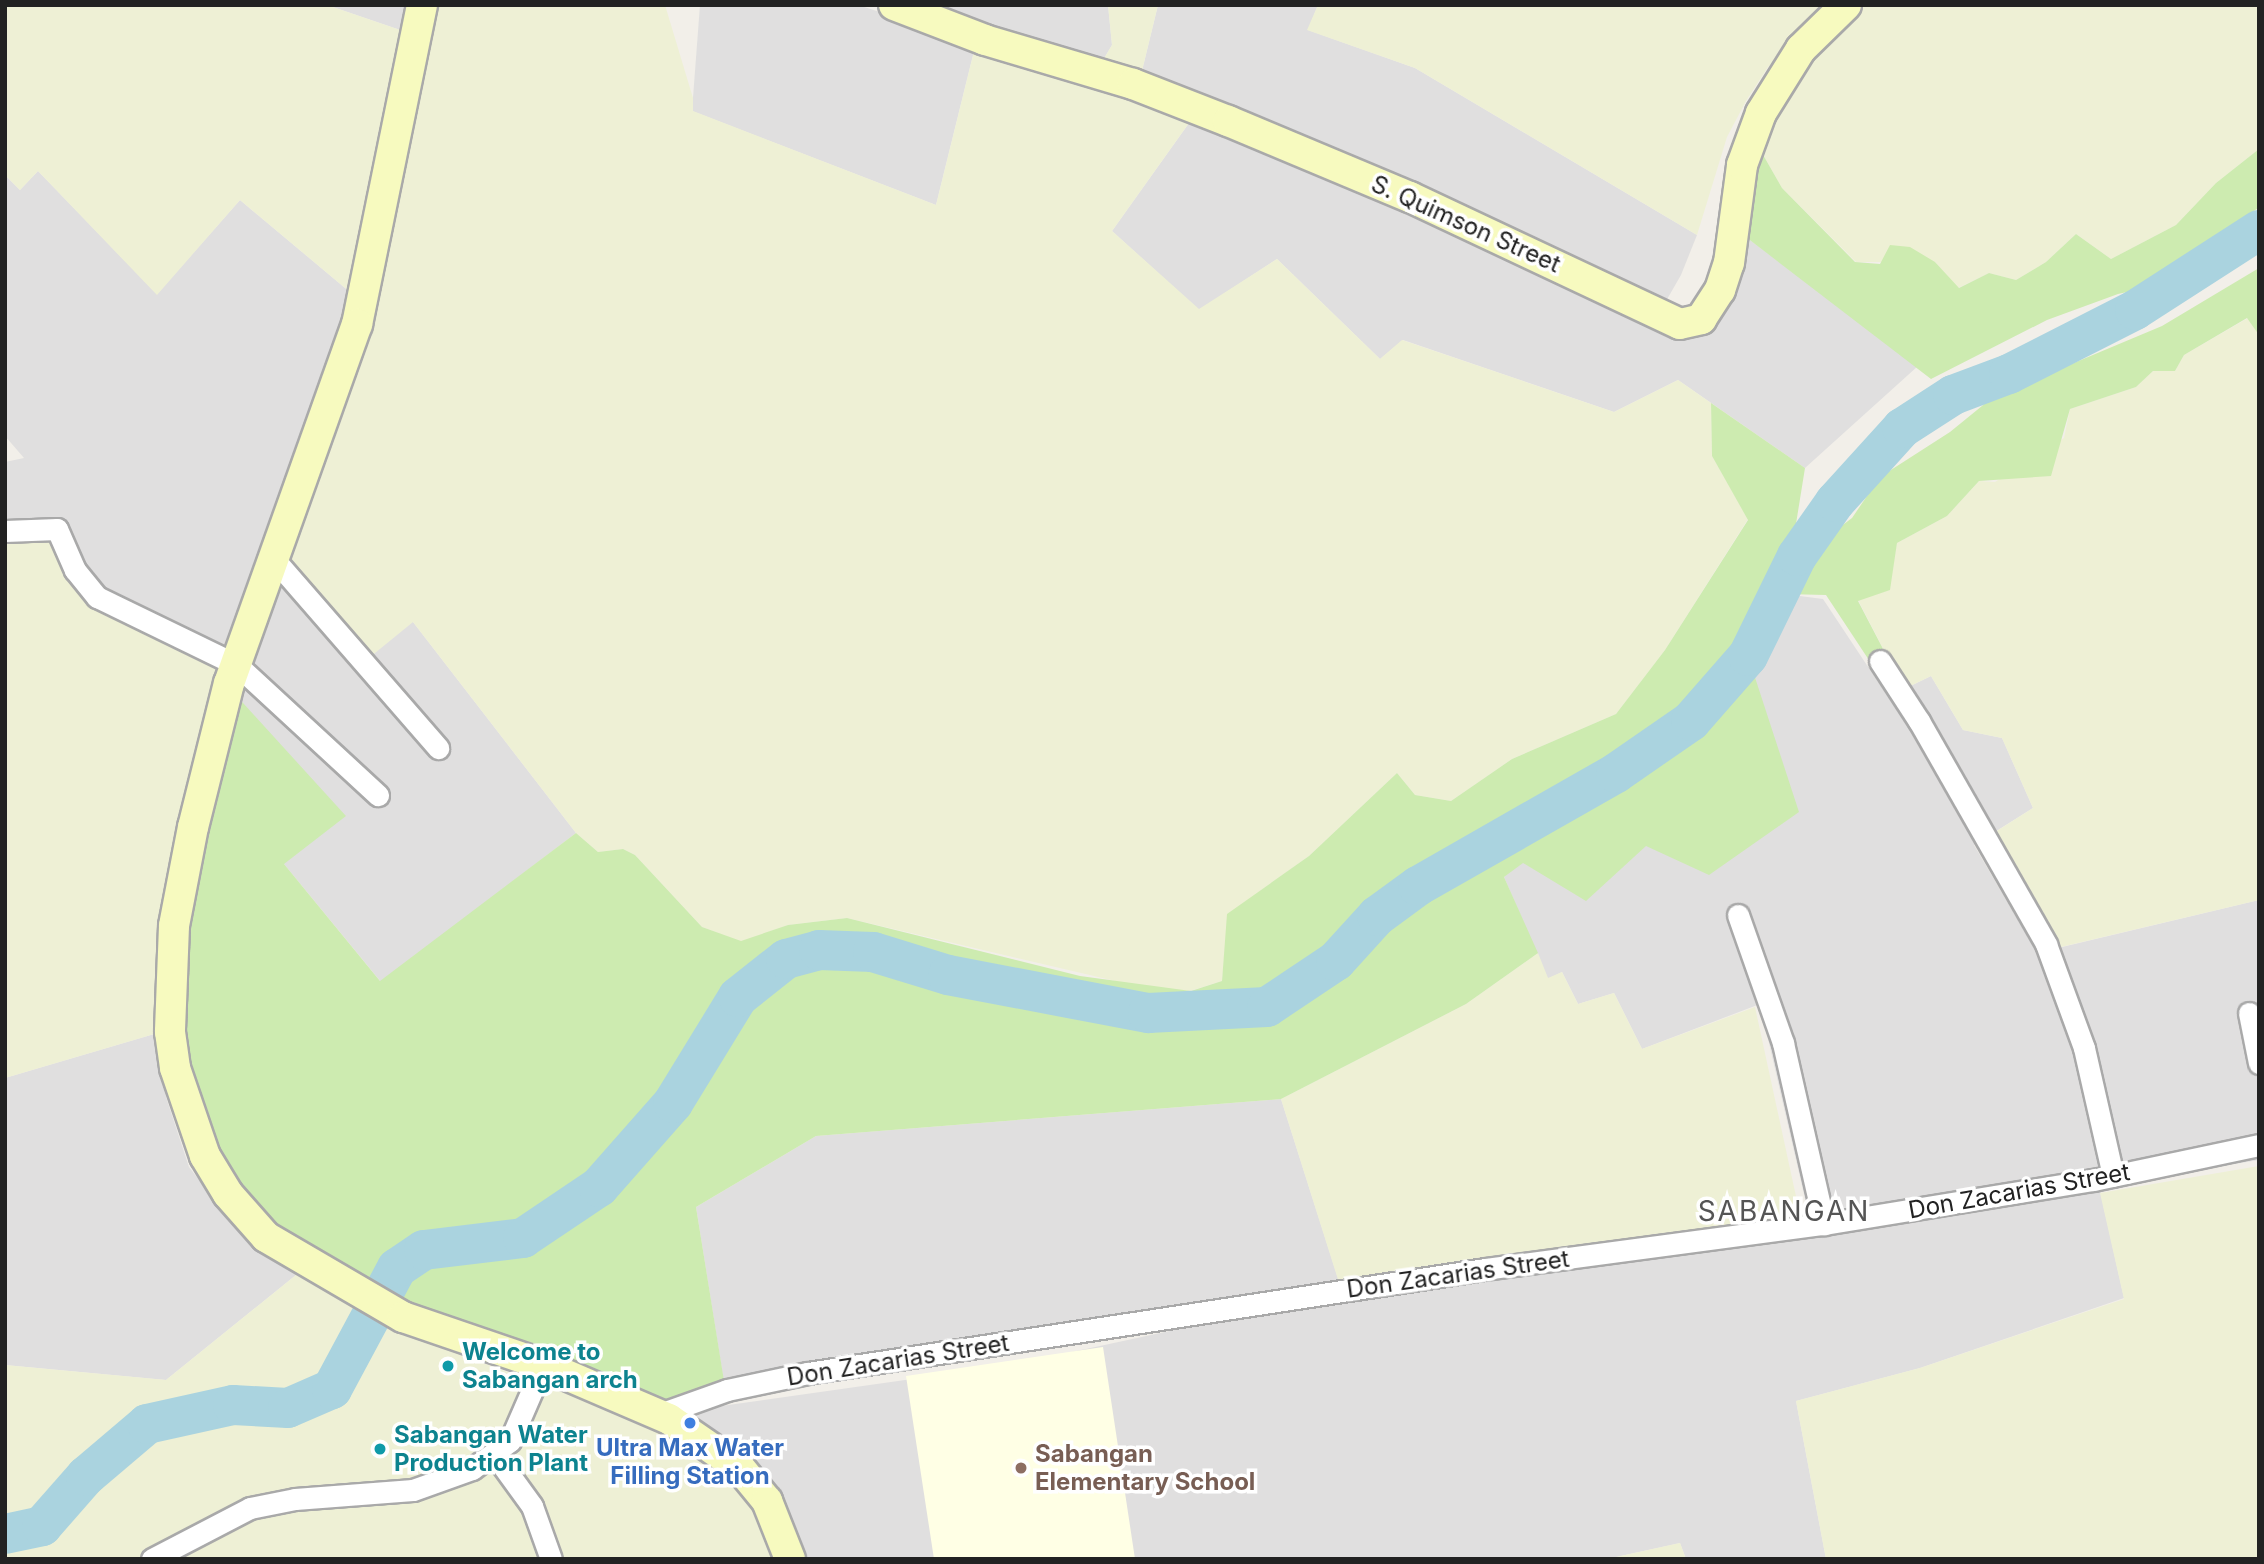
<!DOCTYPE html>
<html>
<head>
<meta charset="utf-8">
<style>
	body { margin:0 }
	#map { position:relative; width:2264px; height:1564px; overflow:hidden; background:#f2efe9; font-family:Inter,sans-serif }
	div>[style] { position:absolute }
	.residential>* { inset:0; background:#e0dfdf }
	.education>* { inset:0; background:#ffffe5 }
	.farmland>* { inset:0; background:#eef0d5 }
	.grass>* { inset:0; background:#cdebb0 }
	.river>* { height:40px; margin:-20px; padding:0 20px; transform-origin:20px; border-radius:20px; background:#aad3df }
	.roads { filter:drop-shadow(2px 0 #a9a9a9) drop-shadow(-2px 0 #a9a9a9) drop-shadow(0 2px #a9a9a9) drop-shadow(0 -2px #a9a9a9) }
	.street>* { height:21px; margin:-10.5px; padding:0 10.5px; transform-origin:10.5px; border-radius:10.5px; background:#fff }
	.secondary>* { height:30px; margin:-15px; padding:0 15px; transform-origin:15px; border-radius:15px; background:#f7fabf }
	.dots>* { width:19px; height:19px; translate:-50% -50%; box-sizing:border-box; border:4px solid #fff; border-radius:50% }
	span { translate:-50% -50%; white-space:nowrap; text-align:center; line-height:1.15; -webkit-text-stroke:7px #fff; paint-order:stroke }
	.street-label { font-size:24px; color:#222 }
	.culture-label { font-size:24px; color:#0d838f; font-weight:700 }
	.left { translate:0 -50%; text-align:left }
	.shop-label { font-size:24px; color:#366cbe; font-weight:700 }
	.education-label { font-size:24px; color:#785e54; font-weight:700 }
	.quarter-label { font-size:28px; color:#555; letter-spacing:2px }
	.frame { position:absolute; inset:0; border:7px solid #222; pointer-events:none }
</style>
</head>
<body>
<div id="map">
	<div class="residential">
		<i style="clip-path:polygon(327px 5px,415px 5px,409px 33px)"></i>
		<i style="clip-path:polygon(700px 5px,858px 5px,976px 43px,936px 205px,692px 111px)"></i>
		<i style="clip-path:polygon(893px 5px,1108px 5px,1112px 45px,1099px 67px)"></i>
		<i style="clip-path:polygon(1158px 5px,1318px 5px,1308px 30px,1415px 68px,1697px 235px,1681px 275px,1662px 308px,1140px 79px)"></i>
		<i style="clip-path:polygon(1194px 116px,1536px 264px,1696px 313px,1714px 263px,1718px 216px,1918px 366px,1805px 468px,1678px 380px,1614px 412px,1403px 340px,1380px 359px,1277px 259px,1199px 310px,1112px 231px)"></i>
		<i style="clip-path:polygon(38px 171px,157px 294px,240px 200px,357px 298px,413px 622px,576px 833px,381px 982px,284px 864px,119px 616px,5px 535px,5px 462px,24px 458px,5px 436px,5px 175px,20px 190px)"></i>
		<i style="clip-path:polygon(1784px 594px,1823px 599px,1888px 697px,1931px 676px,1963px 730px,2002px 738px,2033px 808px,1974px 845px,2037px 953px,2259px 900px,2259px 1160px,2099px 1186px,2124px 1298px,1920px 1368px,1796px 1401px,1826px 1559px,1686px 1559px,1680px 1543px,1607px 1559px,774px 1559px,667px 1425px,700px 1409px,1011px 1365px,1328px 1297px,726px 1395px,696px 1207px,816px 1136px,1281px 1099px,1343px 1294px,1812px 1229px,1760px 1004px,1642px 1049px,1614px 993px,1578px 1004px,1562px 972px,1548px 979px,1504px 877px,1748px 656px)"></i>
		<i style="clip-path:polygon(161px 1032px,166px 1097px,189px 1167px,234px 1225px,296px 1275px,166px 1380px,5px 1365px,5px 1078px)"></i>
	</div>
	<div class="education">
		<i style="clip-path:polygon(1103px 1347px,1135px 1559px,934px 1559px,906px 1376px)"></i>
	</div>
	<div class="farmland">
		<i style="clip-path:polygon(5px 5px,327px 5px,409px 33px,357px 298px,240px 200px,157px 295px,38px 171px,20px 190px,5px 175px)"></i>
		<i style="clip-path:polygon(429px 5px,665px 5px,693px 98px,693px 111px,936px 205px,976px 43px,1194px 116px,1112px 231px,1199px 309px,1277px 259px,1380px 359px,1402px 340px,1614px 412px,1678px 380px,1711px 403px,1712px 456px,1748px 519px,1665px 650px,1616px 714px,1512px 759px,1451px 801px,1415px 795px,1397px 773px,1309px 856px,1228px 914px,1222px 981px,1190px 991px,1141px 987px,847px 918px,788px 925px,741px 942px,702px 927px,635px 855px,623px 849px,598px 852px,576px 833px,413px 622px,364px 662px,276px 564px)"></i>
		<i style="clip-path:polygon(1108px 5px,1158px 5px,1140px 79px,1099px 67px,1112px 45px)"></i>
		<i style="clip-path:polygon(1318px 5px,1833px 5px,1768px 67px,1746px 101px,1727px 137px,1697px 235px,1415px 68px,1307px 30px)"></i>
		<i style="clip-path:polygon(1863px 5px,2259px 5px,2259px 149px,2216px 183px,2176px 225px,2111px 259px,2076px 234px,2046px 262px,2016px 280px,1989px 273px,1958px 288px,1935px 262px,1856px 262px,1782px 188px,1754px 139px,1818px 45px)"></i>
		<i style="clip-path:polygon(2248px 318px,2259px 335px,2259px 900px,2044px 951px,1981px 841px,2033px 808px,2002px 738px,1963px 730px,1931px 676px,1904px 689px,1858px 600px,1889px 590px,1897px 543px,1947px 516px,1979px 481px,1995px 482px,2064px 438px,2070px 409px,2136px 387px,2153px 371px,2175px 371px,2184px 355px)"></i>
		<i style="clip-path:polygon(5px 536px,55px 536px,70px 579px,235px 658px,161px 1032px,5px 1078px)"></i>
		<i style="clip-path:polygon(1538px 953px,1548px 978px,1562px 972px,1578px 1004px,1614px 993px,1642px 1049px,1755px 1007px,1802px 1224px,1341px 1289px,1281px 1099px,1466px 1004px)"></i>
		<i style="clip-path:polygon(2259px 1166px,2259px 1559px,1826px 1559px,1796px 1401px,1920px 1368px,2124px 1299px,2100px 1193px)"></i>
		<i style="clip-path:polygon(296px 1275px,400px 1333px,655px 1425px,707px 1457px,744px 1491px,774px 1559px,5px 1559px,5px 1365px,166px 1380px)"></i>
		<i style="clip-path:polygon(1680px 1543px,1686px 1559px,1607px 1559px)"></i>
	</div>
	<div class="grass">
		<i style="clip-path:polygon(1754px 139px,1782px 188px,1855px 262px,1880px 264px,1890px 245px,1910px 247px,1935px 262px,1959px 288px,1989px 273px,2016px 280px,2046px 262px,2076px 234px,2111px 259px,2176px 225px,2216px 183px,2259px 149px,2259px 207px,2163px 284px,2118px 294px,2047px 320px,1931px 379px,1725px 221px)"></i>
		<i style="clip-path:polygon(2259px 268px,2259px 335px,2247px 318px,2184px 355px,2175px 371px,2153px 371px,2136px 387px,2070px 409px,2051px 476px,1979px 481px,1947px 516px,1897px 543px,1890px 590px,1858px 601px,1904px 689px,1892px 695px,1826px 595px,1784px 594px,1748px 656px,1799px 812px,1709px 875px,1646px 846px,1586px 901px,1523px 863px,1504px 877px,1538px 953px,1466px 1004px,1281px 1099px,816px 1136px,696px 1207px,725px 1387px,642px 1413px,327px 1281px,203px 1170px,174px 957px,233px 692px,346px 816px,284px 864px,380px 981px,576px 833px,598px 852px,623px 849px,635px 855px,702px 927px,741px 941px,788px 925px,847px 918px,1080px 976px,1191px 991px,1222px 981px,1227px 914px,1309px 856px,1397px 773px,1415px 795px,1451px 801px,1512px 759px,1616px 714px,1665px 650px,1748px 520px,1712px 456px,1711px 403px,1805px 468px,1785px 592px,1808px 551px,1852px 518px,1880px 477px,1950px 432px,1993px 397px,2162px 326px)"></i>
	</div>
	<div class="river">
		<i style="left:5px;top:1534px;width:38px;rotate:-12deg"></i>
		<i style="left:42px;top:1526px;width:67px;rotate:-48.7deg"></i>
		<i style="left:86px;top:1476px;width:80px;rotate:-40.4deg"></i>
		<i style="left:147px;top:1424px;width:88px;rotate:-12.5deg"></i>
		<i style="left:233px;top:1405px;width:55px;rotate:3.1deg"></i>
		<i style="left:288px;top:1408px;width:48px;rotate:-23.4deg"></i>
		<i style="left:332px;top:1389px;width:137px;rotate:-61.8deg"></i>
		<i style="left:397px;top:1268px;width:32px;rotate:-34deg"></i>
		<i style="left:424px;top:1250px;width:100px;rotate:-6.9deg"></i>
		<i style="left:523px;top:1238px;width:92px;rotate:-33.9deg"></i>
		<i style="left:599px;top:1187px;width:112px;rotate:-48.6deg"></i>
		<i style="left:673px;top:1103px;width:124px;rotate:-58.5deg"></i>
		<i style="left:738px;top:997px;width:61px;rotate:-38.4deg"></i>
		<i style="left:786px;top:959px;width:34px;rotate:-15deg"></i>
		<i style="left:819px;top:950px;width:54px;rotate:2.1deg"></i>
		<i style="left:873px;top:952px;width:78px;rotate:17deg"></i>
		<i style="left:948px;top:975px;width:204px;rotate:10.8deg"></i>
		<i style="left:1148px;top:1013px;width:119px;rotate:-2.9deg"></i>
		<i style="left:1267px;top:1007px;width:83px;rotate:-33.7deg"></i>
		<i style="left:1336px;top:961px;width:61px;rotate:-47.7deg"></i>
		<i style="left:1377px;top:916px;width:51px;rotate:-36.2deg"></i>
		<i style="left:1418px;top:886px;width:228px;rotate:-29.7deg"></i>
		<i style="left:1616px;top:773px;width:91px;rotate:-34.7deg"></i>
		<i style="left:1691px;top:721px;width:86px;rotate:-48.8deg"></i>
		<i style="left:1748px;top:656px;width:111px;rotate:-63.9deg"></i>
		<i style="left:1797px;top:556px;width:66px;rotate:-54.9deg"></i>
		<i style="left:1835px;top:502px;width:100px;rotate:-47.8deg"></i>
		<i style="left:1902px;top:428px;width:61px;rotate:-32.9deg"></i>
		<i style="left:1953px;top:395px;width:60px;rotate:-20.6deg"></i>
		<i style="left:2009px;top:374px;width:141px;rotate:-26.9deg"></i>
		<i style="left:2135px;top:310px;width:148px;rotate:-32.8deg"></i>
	</div>
	<div class="roads">
		<div class="street">
			<i style="left:5px;top:531px;width:52px;rotate:-2.2deg"></i>
			<i style="left:57px;top:529px;width:45px;rotate:66.3deg"></i>
			<i style="left:75px;top:570px;width:35px;rotate:51deg"></i>
			<i style="left:97px;top:597px;width:156px;rotate:25.9deg"></i>
			<i style="left:237px;top:665px;width:192px;rotate:42.7deg"></i>
			<i style="left:273px;top:558px;width:252px;rotate:49deg"></i>
			<i style="left:1880px;top:661px;width:72px;rotate:57deg"></i>
			<i style="left:1919px;top:721px;width:257px;rotate:60.3deg"></i>
			<i style="left:2046px;top:944px;width:111px;rotate:69.9deg"></i>
			<i style="left:2084px;top:1048px;width:131px;rotate:77.2deg"></i>
			<i style="left:1738px;top:915px;width:136px;rotate:70.6deg"></i>
			<i style="left:1783px;top:1043px;width:186px;rotate:77.2deg"></i>
			<i style="left:2249px;top:1013px;width:51px;rotate:78.7deg"></i>
			<i style="left:660px;top:1414px;width:71px;rotate:-19.7deg"></i>
			<i style="left:727px;top:1390px;width:83px;rotate:-11.9deg"></i>
			<i style="left:808px;top:1373px;width:685px;rotate:-8.73deg"></i>
			<i style="left:1485px;top:1269px;width:342px;rotate:-7.6deg"></i>
			<i style="left:1824px;top:1224px;width:273px;rotate:-9.3deg"></i>
			<i style="left:2093px;top:1180px;width:170px;rotate:-11.9deg"></i>
			<i style="left:495px;top:1455px;width:63px;rotate:54deg"></i>
			<i style="left:532px;top:1506px;width:56px;rotate:70.3deg"></i>
			<i style="left:152px;top:1559px;width:110px;rotate:-27.5deg"></i>
			<i style="left:250px;top:1508px;width:46px;rotate:-11.3deg"></i>
			<i style="left:295px;top:1499px;width:118px;rotate:-4.4deg"></i>
			<i style="left:413px;top:1490px;width:63px;rotate:-19.6deg"></i>
			<i style="left:472px;top:1469px;width:47px;rotate:-36.4deg"></i>
			<i style="left:510px;top:1441px;width:83px;rotate:-66.5deg"></i>
		</div>
		<div class="secondary">
			<i style="left:422px;top:5px;width:326px;rotate:101.5deg"></i>
			<i style="left:357px;top:324px;width:381px;rotate:109.6deg"></i>
			<i style="left:229px;top:683px;width:148px;rotate:104deg"></i>
			<i style="left:193px;top:827px;width:101px;rotate:100.9deg"></i>
			<i style="left:174px;top:926px;width:106px;rotate:92.2deg"></i>
			<i style="left:170px;top:1032px;width:36px;rotate:82deg"></i>
			<i style="left:175px;top:1068px;width:93px;rotate:71.2deg"></i>
			<i style="left:205px;top:1156px;width:44px;rotate:58.8deg"></i>
			<i style="left:228px;top:1194px;width:57px;rotate:48.5deg"></i>
			<i style="left:266px;top:1237px;width:159px;rotate:30.3deg"></i>
			<i style="left:403px;top:1317px;width:148px;rotate:18.9deg"></i>
			<i style="left:543px;top:1365px;width:137px;rotate:23.2deg"></i>
			<i style="left:669px;top:1419px;width:86px;rotate:34.6deg"></i>
			<i style="left:740px;top:1468px;width:43px;rotate:50.7deg"></i>
			<i style="left:767px;top:1501px;width:62px;rotate:68.4deg"></i>
			<i style="left:894px;top:5px;width:97px;rotate:21deg"></i>
			<i style="left:985px;top:40px;width:154px;rotate:16.6deg"></i>
			<i style="left:1133px;top:84px;width:102px;rotate:21.3deg"></i>
			<i style="left:1228px;top:121px;width:197px;rotate:22.7deg"></i>
			<i style="left:1410px;top:197px;width:298px;rotate:25.2deg"></i>
			<i style="left:1680px;top:324px;width:22px;rotate:-13deg"></i>
			<i style="left:1701px;top:319px;width:35px;rotate:-57deg"></i>
			<i style="left:1720px;top:290px;width:28px;rotate:-72deg"></i>
			<i style="left:1729px;top:263px;width:99px;rotate:-82.4deg"></i>
			<i style="left:1742px;top:165px;width:55px;rotate:-69.9deg"></i>
			<i style="left:1761px;top:113px;width:75px;rotate:-58deg"></i>
			<i style="left:1801px;top:49px;width:63px;rotate:-44.4deg"></i>
		</div>
	</div>
	<div class="dots">
		<i style="left:448px;top:1366px;background:#0f9aa8"></i>
		<i style="left:690px;top:1423px;background:#3f7fe0"></i>
		<i style="left:380px;top:1449px;background:#0f9aa8"></i>
		<i style="left:1021px;top:1468px;background:#8d6e63"></i>
	</div>
	<div class="street-label">
		<span style="left:1466px;top:224px;rotate:24deg">S. Quimson Street</span>
		<span style="left:2019px;top:1191px;rotate:-10deg">Don Zacarias Street</span>
		<span style="left:1458px;top:1274px;rotate:-8deg">Don Zacarias Street</span>
		<span style="left:898px;top:1360px;rotate:-9deg">Don Zacarias Street</span>
	</div>
	<div class="culture-label">
		<span class="left" style="left:462px;top:1366px">Welcome to<br>Sabangan arch</span>
		<span class="left" style="left:394px;top:1449px">Sabangan Water<br>Production Plant</span>
	</div>
	<div class="shop-label">
		<span style="left:690px;top:1462px">Ultra Max Water<br>Filling Station</span>
	</div>
	<div class="education-label">
		<span class="left" style="left:1035px;top:1468px">Sabangan<br>Elementary School</span>
	</div>
	<div class="quarter-label">
		<span style="left:1784px;top:1211px">SABANGAN</span>
	</div>
	<div class="frame"></div>
</div>
</body>
</html>
